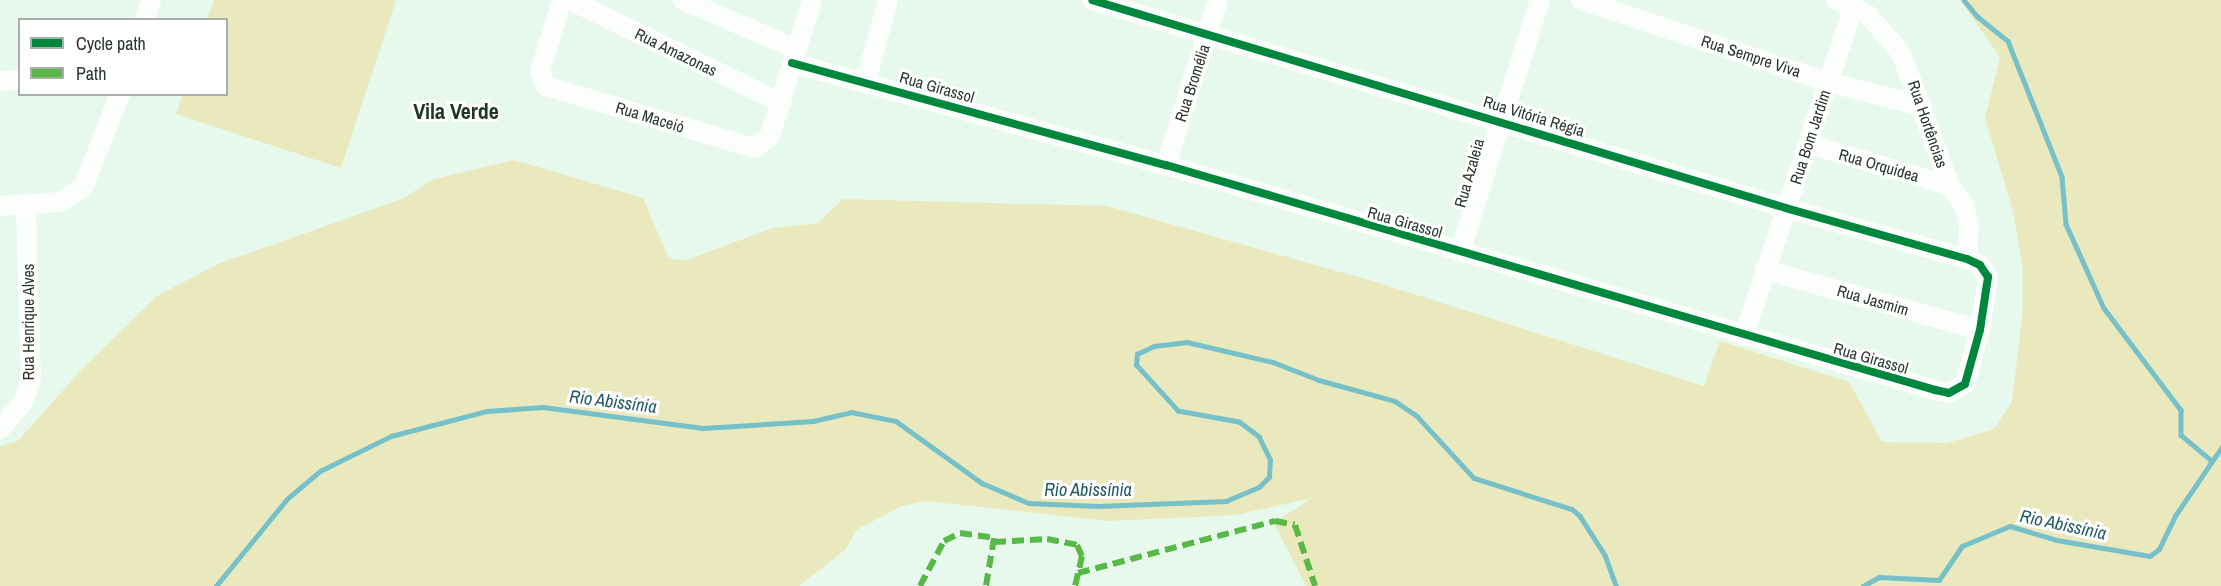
<!DOCTYPE html>
<html>
<head>
<meta charset="utf-8">
<style>
	body { margin:0 }
	#map { position:relative; width:2221px; height:586px; overflow:hidden; background:#e7f8ec; font-family:"Archivo Narrow",sans-serif }
	div>[style] { position:absolute }
	.green>* { inset:0; background:#eae9bd }
	.stream>* { height:4.5px; margin:-2.25px; padding:0 2.25px; transform-origin:2.25px; border-radius:2.25px; background:#75c0c9 }
	.street>* { height:20px; margin:-10px; padding:0 10px; transform-origin:10px; border-radius:10px; background:#fbfefc }
	.quiet>* { height:6px; margin-top:-3px; transform-origin:0; background:repeating-linear-gradient(90deg,#58b947 0 12px,transparent 0 18px) }
	.cycleway>* { height:8px; margin:-4px; padding:0 4px; transform-origin:4px; border-radius:4px; background:#00873e }
	span { translate:-50% -50%; white-space:nowrap; text-align:center; line-height:1.15; -webkit-text-stroke:6px #fff; paint-order:stroke }
	.street-label { font-size:16px; color:#2a352d }
	.water-label { font-size:18px; color:#225a64; font-style:italic }
	.district-label { font-size:22px; color:#1f3626; font-weight:700 }
	.legend { position:absolute; left:18px; top:18px; width:210px; height:78px; box-sizing:border-box; background:#fff; border:2px solid #aaaeab; margin:0; padding:8px 10px; list-style:none; font-size:18px; color:#2a352d }
	.legend li { display:flex; align-items:center; gap:12px; height:30px }
	.legend b { width:30px; border:2px solid #aaaeab }
</style>
</head>
<body>
<div id="map">
	<div class="green">
		<i style="clip-path:polygon(214px 0,396px 0,341px 168px,176px 114px,183px 95px,226px 94px,226px 20px,207px 19px)"></i>
		<i style="clip-path:polygon(1960px 0,2221px 0,2221px 586px,1306px 586px,1274px 523px,1312px 498px,1236px 515px,1109px 521px,925px 501px,902px 506px,856px 530px,846px 549px,799px 586px,0 586px,0 446px,18px 441px,82px 369px,157px 296px,218px 264px,402px 199px,434px 179px,514px 160px,643px 198px,669px 259px,686px 260px,773px 228px,818px 223px,843px 199px,1107px 206px,1379px 283px,1704px 386px,1720px 341px,1849px 382px,1882px 442px,1947px 443px,1994px 429px,2012px 402px,2023px 309px,2023px 268px,2013px 211px,1985px 118px,2000px 57px)"></i>
	</div>
	<div class="stream">
		<i style="left:1964px;top:0;width:21px;rotate:51deg"></i>
		<i style="left:1977px;top:16px;width:40px;rotate:39deg"></i>
		<i style="left:2008px;top:41px;width:146px;rotate:68.3deg"></i>
		<i style="left:2062px;top:177px;width:47px;rotate:85.1deg"></i>
		<i style="left:2066px;top:224px;width:92px;rotate:65.7deg"></i>
		<i style="left:2104px;top:308px;width:128px;rotate:53deg"></i>
		<i style="left:2181px;top:410px;width:25px;rotate:90deg"></i>
		<i style="left:2181px;top:435px;width:38px;rotate:40deg"></i>
		<i style="left:216px;top:586px;width:112px;rotate:-50.8deg"></i>
		<i style="left:287px;top:499px;width:43px;rotate:-40.3deg"></i>
		<i style="left:320px;top:471px;width:79px;rotate:-26.2deg"></i>
		<i style="left:391px;top:436px;width:99px;rotate:-14.6deg"></i>
		<i style="left:487px;top:411px;width:56px;rotate:-4.1deg"></i>
		<i style="left:543px;top:407px;width:161px;rotate:7.5deg"></i>
		<i style="left:703px;top:428px;width:110px;rotate:-3.6deg"></i>
		<i style="left:813px;top:421px;width:39px;rotate:-13deg"></i>
		<i style="left:851px;top:412px;width:46px;rotate:11.3deg"></i>
		<i style="left:896px;top:421px;width:106px;rotate:35.8deg"></i>
		<i style="left:982px;top:483px;width:51px;rotate:23.1deg"></i>
		<i style="left:1029px;top:503px;width:69px;rotate:2.5deg"></i>
		<i style="left:1098px;top:506px;width:128px;rotate:-2.2deg"></i>
		<i style="left:1226px;top:501px;width:36px;rotate:-23deg"></i>
		<i style="left:1259px;top:487px;width:14px;rotate:-45deg"></i>
		<i style="left:1269px;top:477px;width:17px;rotate:-87deg"></i>
		<i style="left:1270px;top:460px;width:25px;rotate:-116deg"></i>
		<i style="left:1259px;top:437px;width:25px;rotate:-143deg"></i>
		<i style="left:1239px;top:422px;width:62px;rotate:-169.8deg"></i>
		<i style="left:1178px;top:411px;width:62px;rotate:-132.4deg"></i>
		<i style="left:1136px;top:365px;width:11px;rotate:-85deg"></i>
		<i style="left:1137px;top:354px;width:19px;rotate:-25deg"></i>
		<i style="left:1154px;top:346px;width:33px;rotate:-7deg"></i>
		<i style="left:1187px;top:342px;width:88px;rotate:13.1deg"></i>
		<i style="left:1273px;top:362px;width:49px;rotate:21.4deg"></i>
		<i style="left:1319px;top:380px;width:79px;rotate:15.4deg"></i>
		<i style="left:1395px;top:401px;width:27px;rotate:34deg"></i>
		<i style="left:1417px;top:416px;width:84px;rotate:47.4deg"></i>
		<i style="left:1474px;top:478px;width:103px;rotate:17.6deg"></i>
		<i style="left:1572px;top:509px;width:11px;rotate:41deg"></i>
		<i style="left:1580px;top:516px;width:46px;rotate:57.3deg"></i>
		<i style="left:1605px;top:555px;width:33px;rotate:70deg"></i>
		<i style="left:1863px;top:586px;width:18px;rotate:-29deg"></i>
		<i style="left:1879px;top:577px;width:60px;rotate:2.9deg"></i>
		<i style="left:1939px;top:580px;width:41px;rotate:-55.9deg"></i>
		<i style="left:1962px;top:546px;width:52px;rotate:-22.6deg"></i>
		<i style="left:2010px;top:526px;width:49px;rotate:16.6deg"></i>
		<i style="left:2057px;top:540px;width:94px;rotate:9.8deg"></i>
		<i style="left:2150px;top:556px;width:11px;rotate:-38deg"></i>
		<i style="left:2159px;top:549px;width:37px;rotate:-64deg"></i>
		<i style="left:2175px;top:516px;width:82px;rotate:-55.9deg"></i>
	</div>
	<div class="street">
		<i style="left:562px;top:0;width:75px;rotate:107deg"></i>
		<i style="left:540px;top:72px;width:15px;rotate:67deg"></i>
		<i style="left:546px;top:86px;width:217px;rotate:16.6deg"></i>
		<i style="left:754px;top:148px;width:20px;rotate:-37deg"></i>
		<i style="left:770px;top:136px;width:142px;rotate:-72.8deg"></i>
		<i style="left:570px;top:0;width:235px;rotate:26deg"></i>
		<i style="left:683px;top:0;width:123px;rotate:23.4deg"></i>
		<i style="left:1581px;top:0;width:260px;rotate:18.4deg"></i>
		<i style="left:1828px;top:82px;width:97px;rotate:14.3deg"></i>
		<i style="left:1836px;top:0;width:35px;rotate:25deg"></i>
		<i style="left:1868px;top:15px;width:50px;rotate:49deg"></i>
		<i style="left:1901px;top:53px;width:142px;rotate:69.8deg"></i>
		<i style="left:1950px;top:186px;width:24px;rotate:54deg"></i>
		<i style="left:1964px;top:205px;width:20px;rotate:75deg"></i>
		<i style="left:1969px;top:224px;width:35px;rotate:93deg"></i>
		<i style="left:145px;top:20px;width:21px;rotate:-73deg"></i>
		<i style="left:792px;top:63px;width:388px;rotate:15.3deg"></i>
		<i style="left:1166px;top:165px;width:801px;rotate:16.31deg"></i>
		<i style="left:1935px;top:390px;width:14px;rotate:12deg"></i>
		<i style="left:1949px;top:393px;width:18px;rotate:-29deg"></i>
		<i style="left:1965px;top:384px;width:56px;rotate:-74.5deg"></i>
		<i style="left:1980px;top:330px;width:54px;rotate:-81.4deg"></i>
		<i style="left:1988px;top:277px;width:14px;rotate:-124deg"></i>
		<i style="left:1980px;top:265px;width:14px;rotate:-155deg"></i>
		<i style="left:1967px;top:259px;width:188px;rotate:-164.3deg"></i>
		<i style="left:1786px;top:208px;width:724px;rotate:-163.32deg"></i>
		<i style="left:0;top:81px;width:20px;rotate:-3deg"></i>
		<i style="left:866px;top:81px;width:84px;rotate:-74.8deg"></i>
		<i style="left:1809px;top:144px;width:147px;rotate:16.6deg"></i>
		<i style="left:1166px;top:165px;width:173px;rotate:-72.5deg"></i>
		<i style="left:0;top:206px;width:60px;rotate:-3.8deg"></i>
		<i style="left:60px;top:202px;width:27px;rotate:-31deg"></i>
		<i style="left:83px;top:188px;width:101px;rotate:-68.5deg"></i>
		<i style="left:1460px;top:252px;width:264px;rotate:-72.4deg"></i>
		<i style="left:1765px;top:270px;width:223px;rotate:15.6deg"></i>
		<i style="left:1744px;top:336px;width:348px;rotate:-71.6deg"></i>
		<i style="left:0;top:429px;width:35px;rotate:-49deg"></i>
		<i style="left:23px;top:403px;width:26px;rotate:-72deg"></i>
		<i style="left:31px;top:378px;width:173px;rotate:-91.7deg"></i>
	</div>
	<div class="quiet">
		<i style="left:994px;top:542px;width:53px;rotate:-3.2deg"></i>
		<i style="left:1047px;top:539px;width:31px;rotate:11deg"></i>
		<i style="left:1077px;top:545px;width:12px;rotate:66deg"></i>
		<i style="left:1082px;top:556px;width:31px;rotate:103deg"></i>
		<i style="left:1078px;top:573px;width:204px;rotate:-14.8deg"></i>
		<i style="left:1275px;top:521px;width:20px;rotate:11deg"></i>
		<i style="left:1295px;top:525px;width:64px;rotate:71.8deg"></i>
		<i style="left:920px;top:586px;width:51px;rotate:-61.9deg"></i>
		<i style="left:944px;top:541px;width:18px;rotate:-27deg"></i>
		<i style="left:960px;top:533px;width:34px;rotate:8deg"></i>
		<i style="left:994px;top:538px;width:49px;rotate:99.5deg"></i>
	</div>
	<div class="cycleway">
		<i style="left:792px;top:63px;width:388px;rotate:15.3deg"></i>
		<i style="left:1166px;top:165px;width:801px;rotate:16.31deg"></i>
		<i style="left:1935px;top:390px;width:14px;rotate:12deg"></i>
		<i style="left:1949px;top:393px;width:18px;rotate:-29deg"></i>
		<i style="left:1965px;top:384px;width:56px;rotate:-74.5deg"></i>
		<i style="left:1980px;top:330px;width:54px;rotate:-81.4deg"></i>
		<i style="left:1988px;top:277px;width:14px;rotate:-124deg"></i>
		<i style="left:1980px;top:265px;width:14px;rotate:-155deg"></i>
		<i style="left:1967px;top:259px;width:188px;rotate:-164.3deg"></i>
		<i style="left:1786px;top:208px;width:724px;rotate:-163.32deg"></i>
	</div>
	<div class="street-label">
		<span style="left:676px;top:52px;rotate:26deg">Rua Amazonas</span>
		<span style="left:1751px;top:56px;rotate:18deg">Rua Sempre Viva</span>
		<span style="left:1192px;top:83px;rotate:-72deg">Rua Bromélia</span>
		<span style="left:937px;top:87px;rotate:16deg">Rua Girassol</span>
		<span style="left:1534px;top:116px;rotate:17deg">Rua Vitória Régia</span>
		<span style="left:650px;top:117px;rotate:17deg">Rua Maceió</span>
		<span style="left:1928px;top:124px;rotate:71deg">Rua Hortências</span>
		<span style="left:1810px;top:137px;rotate:-72deg">Rua Bom Jardim</span>
		<span style="left:1879px;top:165px;rotate:16deg">Rua Orquidea</span>
		<span style="left:1469px;top:173px;rotate:-74deg">Rua Azaleia</span>
		<span style="left:1405px;top:222px;rotate:16deg">Rua Girassol</span>
		<span style="left:1873px;top:300px;rotate:16deg">Rua Jasmim</span>
		<span style="left:28px;top:322px;rotate:-90deg">Rua Henrique Alves</span>
		<span style="left:1871px;top:358px;rotate:16deg">Rua Girassol</span>
	</div>
	<div class="water-label">
		<span style="left:613px;top:402px;rotate:7deg">Rio Abissínia</span>
		<span style="left:1088px;top:490px">Rio Abissínia</span>
		<span style="left:2063px;top:525px;rotate:12deg">Rio Abissínia</span>
	</div>
	<div class="district-label">
		<span style="left:456px;top:112px">Vila Verde</span>
	</div>
	<ul class="legend">
	<li><b style="height:8px;background:#00873e"></b>Cycle path</li>
	<li><b style="height:8px;background:#58b947"></b>Path</li>
	</ul>
</div>
</body>
</html>
